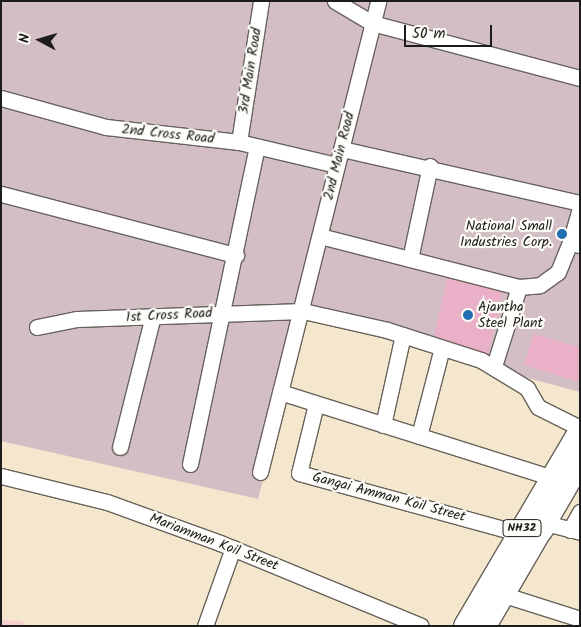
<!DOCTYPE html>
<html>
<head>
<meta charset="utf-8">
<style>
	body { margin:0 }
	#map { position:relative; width:581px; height:627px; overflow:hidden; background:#f5e6ce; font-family:Kalam,sans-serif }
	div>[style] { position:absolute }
	.built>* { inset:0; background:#f7d0ce }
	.industrial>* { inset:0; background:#d2bec4 }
	.building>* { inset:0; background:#e9b0c8; transform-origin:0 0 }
	.roads { filter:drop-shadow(1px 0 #68635a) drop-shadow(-1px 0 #68635a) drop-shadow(0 1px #68635a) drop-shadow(0 -1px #68635a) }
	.minor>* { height:15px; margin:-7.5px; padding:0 7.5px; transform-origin:7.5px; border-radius:7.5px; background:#fff }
	.highway>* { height:22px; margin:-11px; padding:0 11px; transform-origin:11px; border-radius:11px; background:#fff }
	.dots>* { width:14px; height:14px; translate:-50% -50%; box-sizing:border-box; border:2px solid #fdfcf7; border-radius:50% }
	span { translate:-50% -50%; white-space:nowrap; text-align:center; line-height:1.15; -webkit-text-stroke:4.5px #fdfcf7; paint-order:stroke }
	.shield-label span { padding:1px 4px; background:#fdfcf7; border:1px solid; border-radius:4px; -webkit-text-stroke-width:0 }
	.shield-label { font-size:12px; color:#1c1c1c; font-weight:700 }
	.street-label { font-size:14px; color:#1c1c1c }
	.poi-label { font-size:14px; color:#1c1c1c }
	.right { translate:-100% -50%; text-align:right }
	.left { translate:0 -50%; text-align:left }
	.frame { position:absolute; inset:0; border:2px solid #1c1c1c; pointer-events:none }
	.north { position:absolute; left:15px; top:15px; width:50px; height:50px; -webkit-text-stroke:4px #fdfcf7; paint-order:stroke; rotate:276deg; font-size:14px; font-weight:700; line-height:20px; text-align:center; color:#1c1c1c }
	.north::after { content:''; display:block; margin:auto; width:18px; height:22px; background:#1c1c1c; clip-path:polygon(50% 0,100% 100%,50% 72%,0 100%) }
	.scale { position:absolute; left:404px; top:25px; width:88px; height:22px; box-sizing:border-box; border:2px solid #1c1c1c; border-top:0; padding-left:6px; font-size:15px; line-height:18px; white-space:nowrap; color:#1c1c1c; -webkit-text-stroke:4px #fdfcf7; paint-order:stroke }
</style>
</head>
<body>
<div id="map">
	<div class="built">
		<i style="clip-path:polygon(1px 620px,22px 621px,26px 626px,1px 626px)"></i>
	</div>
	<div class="industrial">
		<i style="clip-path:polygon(1px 1px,580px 1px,580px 392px,305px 318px,258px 499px,1px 441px)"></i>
	</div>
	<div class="building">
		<i style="left:448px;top:275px;width:57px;height:68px;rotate:13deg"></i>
		<i style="clip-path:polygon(533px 334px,580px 347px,578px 382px,524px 365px)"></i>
	</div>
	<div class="roads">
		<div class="minor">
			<i style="left:335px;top:1px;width:43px;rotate:30.7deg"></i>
			<i style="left:372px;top:23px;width:215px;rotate:14.8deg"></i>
			<i style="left:1px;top:98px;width:109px;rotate:15.4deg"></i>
			<i style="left:106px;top:127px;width:134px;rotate:6.4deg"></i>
			<i style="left:239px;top:142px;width:100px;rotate:13.3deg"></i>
			<i style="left:239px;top:142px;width:143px;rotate:-81.1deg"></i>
			<i style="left:342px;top:149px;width:244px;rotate:12.8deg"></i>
			<i style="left:1px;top:194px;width:243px;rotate:14.6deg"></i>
			<i style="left:320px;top:236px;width:205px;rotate:14.4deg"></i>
			<i style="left:519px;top:287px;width:21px;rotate:-5deg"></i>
			<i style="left:540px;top:285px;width:22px;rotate:-36deg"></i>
			<i style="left:558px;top:272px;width:31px;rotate:-68deg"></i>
			<i style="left:579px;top:245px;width:9px;rotate:-167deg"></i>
			<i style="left:570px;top:243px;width:36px;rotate:-74deg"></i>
			<i style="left:410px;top:259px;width:95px;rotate:-77.9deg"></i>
			<i style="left:37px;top:327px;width:41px;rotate:-11.3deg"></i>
			<i style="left:77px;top:319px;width:226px;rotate:-2deg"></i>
			<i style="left:303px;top:311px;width:86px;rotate:12.7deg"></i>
			<i style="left:387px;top:330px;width:99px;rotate:17.7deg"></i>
			<i style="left:481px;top:360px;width:54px;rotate:31.3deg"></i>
			<i style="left:527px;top:388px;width:22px;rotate:60deg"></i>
			<i style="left:538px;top:407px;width:47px;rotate:26.6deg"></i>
			<i style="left:494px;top:366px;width:83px;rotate:-72.4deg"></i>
			<i style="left:280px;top:392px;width:285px;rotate:17.5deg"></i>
			<i style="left:316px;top:404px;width:71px;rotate:103.8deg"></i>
			<i style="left:299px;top:473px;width:228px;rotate:15.3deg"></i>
			<i style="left:383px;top:425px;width:92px;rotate:-77.5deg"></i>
			<i style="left:419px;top:436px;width:91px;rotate:-75.4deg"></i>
			<i style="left:120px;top:447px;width:135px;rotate:-75.9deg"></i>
			<i style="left:190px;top:464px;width:324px;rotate:-78.1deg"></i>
			<i style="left:260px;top:472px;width:486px;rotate:-75.9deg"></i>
			<i style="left:1px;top:476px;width:109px;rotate:13.8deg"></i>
			<i style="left:107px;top:502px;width:120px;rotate:19.9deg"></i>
			<i style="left:220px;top:543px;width:217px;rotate:22.4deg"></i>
			<i style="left:570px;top:530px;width:21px;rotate:-61deg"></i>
			<i style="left:543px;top:533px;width:11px;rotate:-56deg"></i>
			<i style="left:549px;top:524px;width:32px;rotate:14deg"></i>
			<i style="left:495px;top:592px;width:89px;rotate:17.6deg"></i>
			<i style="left:205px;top:626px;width:83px;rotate:-70.3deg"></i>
		</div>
		<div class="highway">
			<i style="left:465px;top:626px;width:226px;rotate:-59.5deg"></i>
			<i style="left:485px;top:626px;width:189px;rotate:-59.8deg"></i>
		</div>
	</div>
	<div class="dots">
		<i style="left:562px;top:234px;background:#1f6fb2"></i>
		<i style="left:468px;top:315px;background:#1f6fb2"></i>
	</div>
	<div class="shield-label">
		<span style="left:522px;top:528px">NH32</span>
	</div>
	<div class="street-label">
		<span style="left:250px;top:71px;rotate:-81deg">3rd Main Road</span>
		<span style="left:168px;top:134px;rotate:6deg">2nd Cross Road</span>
		<span style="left:339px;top:156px;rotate:-76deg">2nd Main Road</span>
		<span style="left:169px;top:315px;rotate:-3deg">1st Cross Road</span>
		<span style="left:389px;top:497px;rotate:15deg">Gangai Amman Koil Street</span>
		<span style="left:214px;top:542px;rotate:21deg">Mariamman Koil Street</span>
	</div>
	<div class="poi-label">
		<span class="right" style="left:552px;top:234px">National Small<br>Industries Corp.</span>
		<span class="left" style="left:478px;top:315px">Ajantha<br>Steel Plant</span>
	</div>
	<div class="frame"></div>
	<div class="north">N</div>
	<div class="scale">50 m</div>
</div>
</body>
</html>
